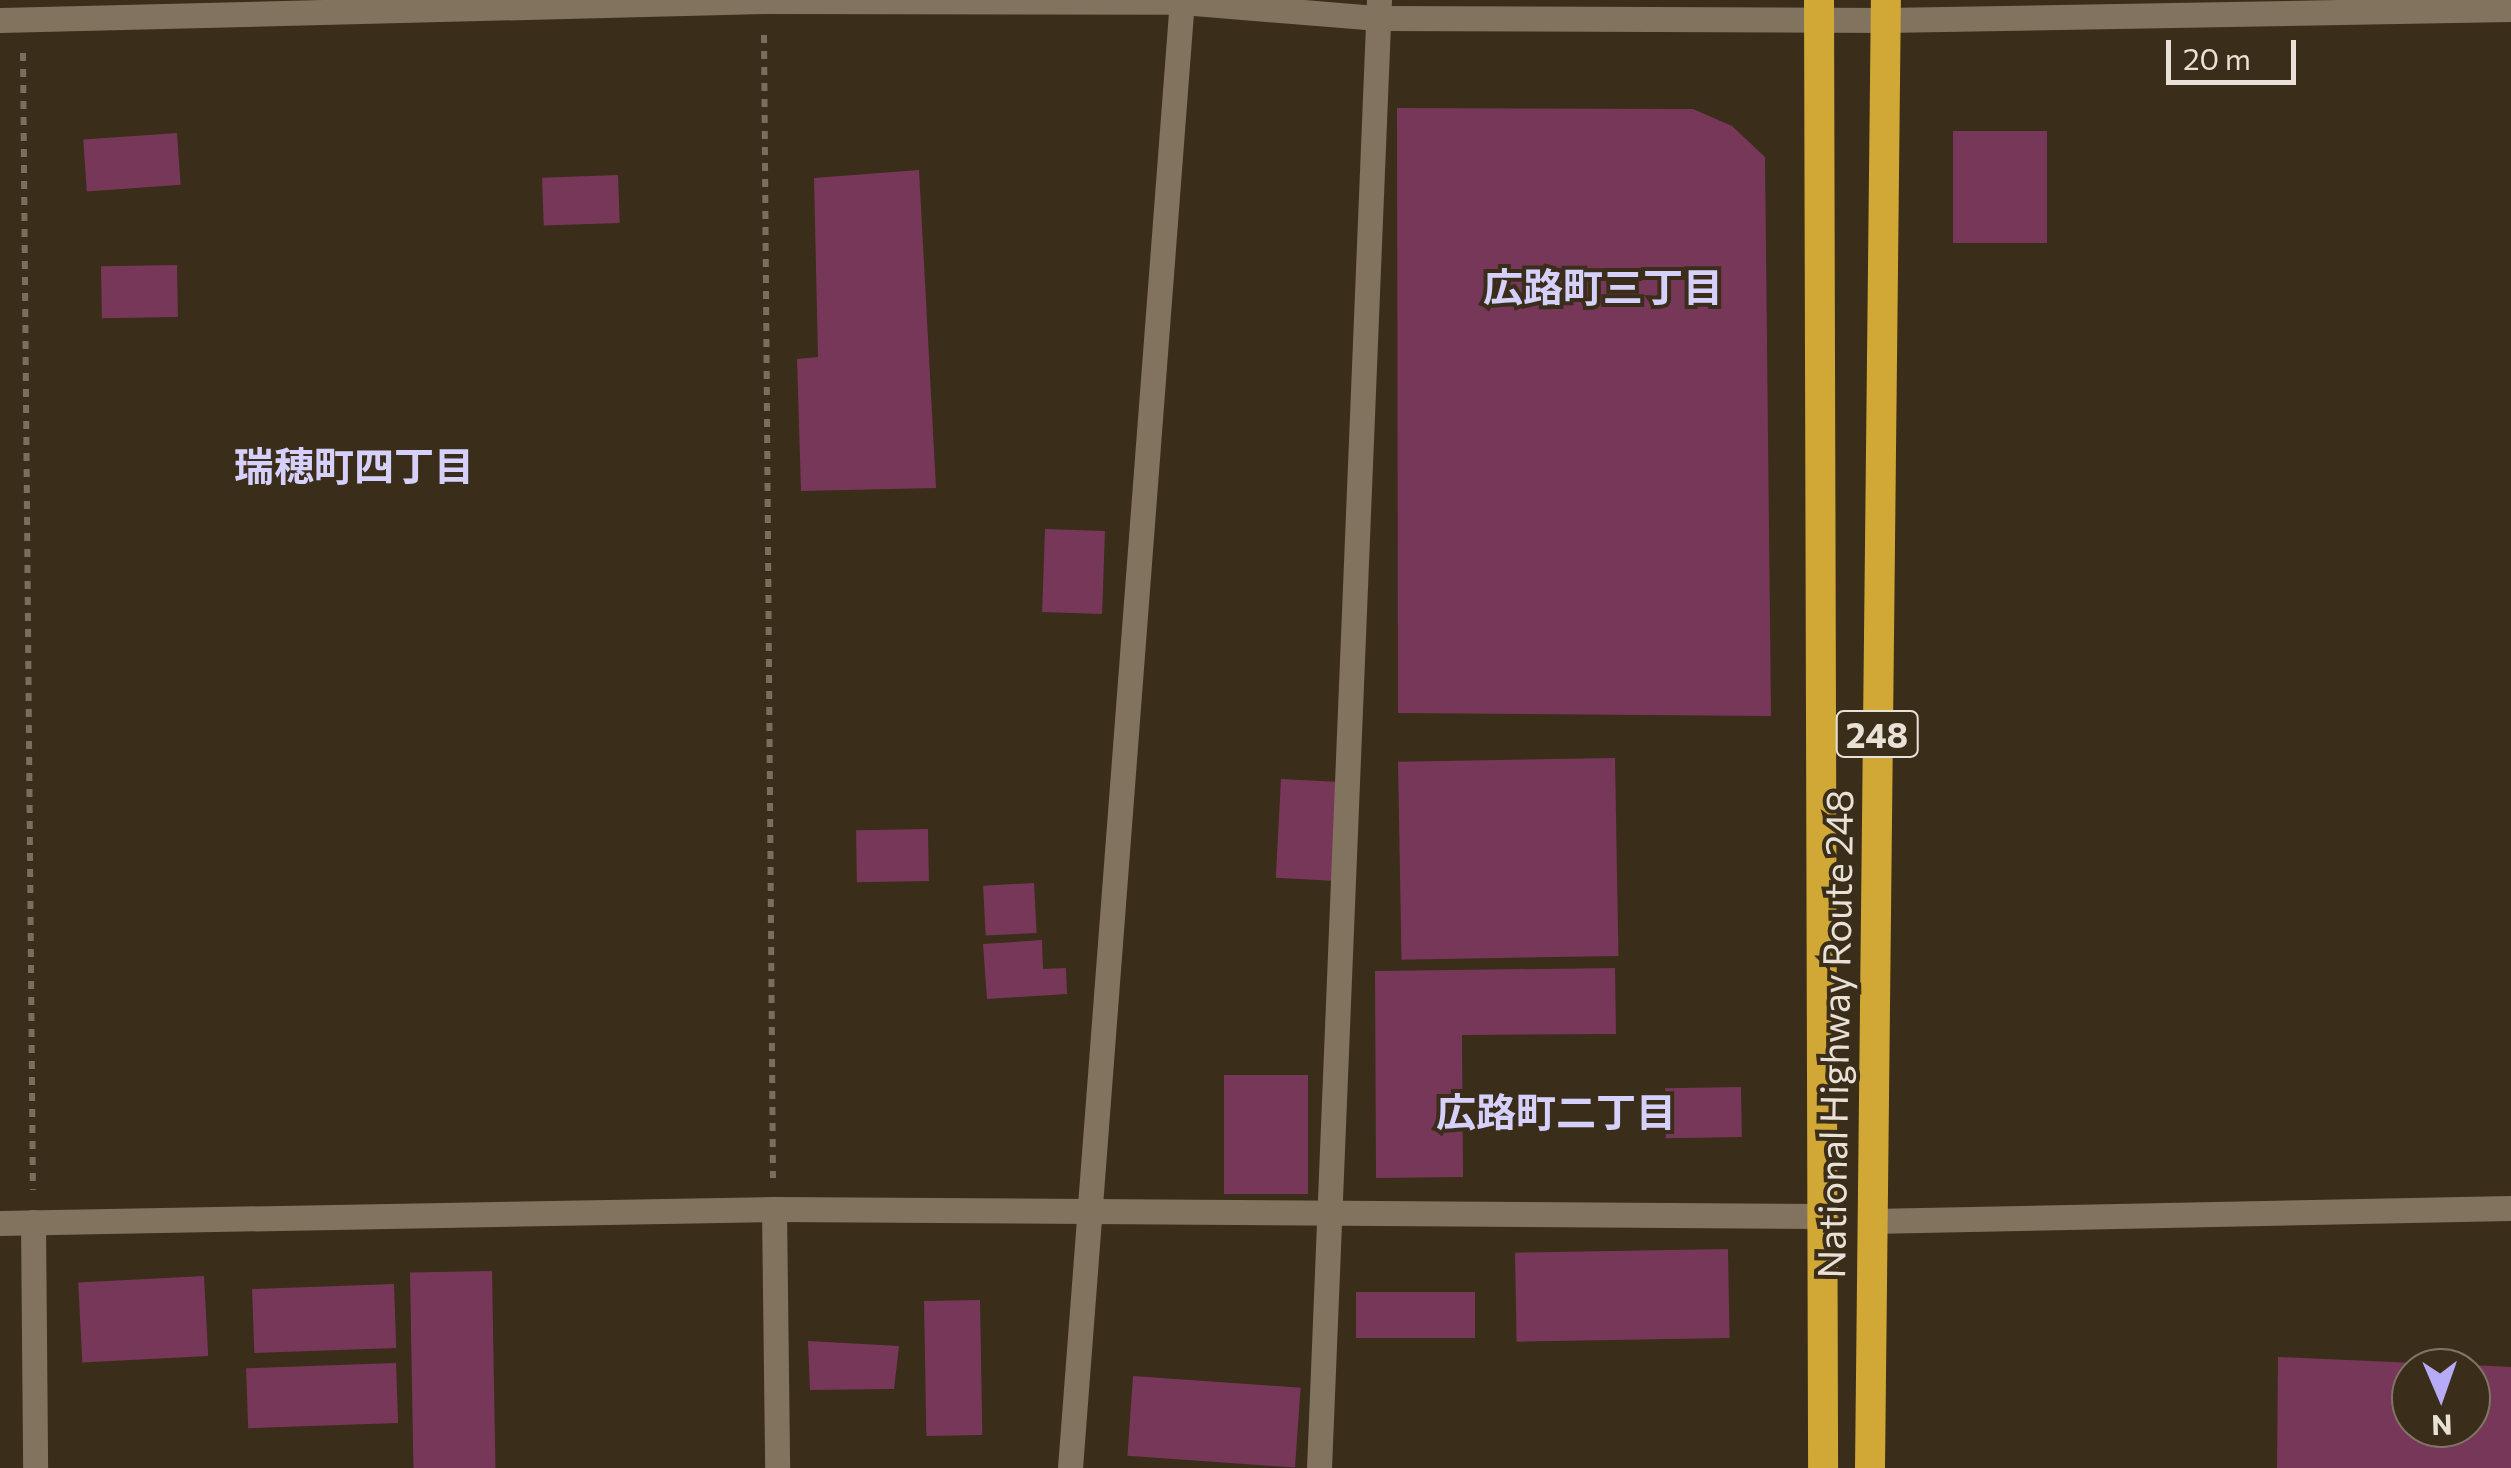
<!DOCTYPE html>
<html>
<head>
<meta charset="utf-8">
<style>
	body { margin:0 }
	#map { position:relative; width:2511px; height:1468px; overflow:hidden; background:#3a2d1a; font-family:Commissioner,"Noto Sans JP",sans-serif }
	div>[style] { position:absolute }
	.building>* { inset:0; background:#773758; transform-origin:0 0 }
	.path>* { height:6px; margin-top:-3px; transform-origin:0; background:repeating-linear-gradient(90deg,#7a6f5f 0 8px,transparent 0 16px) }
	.minor>* { height:25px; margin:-12.5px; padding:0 12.5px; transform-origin:12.5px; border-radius:12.5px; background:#82735e }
	.highway>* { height:30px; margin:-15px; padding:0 15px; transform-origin:15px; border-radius:15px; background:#d1a836 }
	span { translate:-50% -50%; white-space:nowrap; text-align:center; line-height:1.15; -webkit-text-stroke:8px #3a2d1a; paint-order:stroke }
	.shield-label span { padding:2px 8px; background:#3a2d1a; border:2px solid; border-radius:8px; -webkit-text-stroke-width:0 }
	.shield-label { font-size:35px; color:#eae1d6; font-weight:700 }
	.street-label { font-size:38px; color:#eae1d6 }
	.neighbourhood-label { font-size:40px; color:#d6d0fc; font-weight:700 }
	.north { position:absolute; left:2391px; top:1348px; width:100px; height:100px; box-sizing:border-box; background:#3a2d1a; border:2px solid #807565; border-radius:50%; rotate:178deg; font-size:28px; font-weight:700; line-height:40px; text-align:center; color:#eae1d6 }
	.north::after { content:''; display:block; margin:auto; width:35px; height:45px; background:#b7abf8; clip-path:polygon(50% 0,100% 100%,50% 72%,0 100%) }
	.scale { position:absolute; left:2166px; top:40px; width:130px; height:45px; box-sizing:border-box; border:5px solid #eae1d6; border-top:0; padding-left:12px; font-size:30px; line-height:35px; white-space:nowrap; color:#eae1d6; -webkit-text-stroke:8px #3a2d1a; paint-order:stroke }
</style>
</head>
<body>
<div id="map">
	<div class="building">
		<i style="clip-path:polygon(1397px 108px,1693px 109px,1732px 126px,1765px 157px,1771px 716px,1398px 713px)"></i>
		<i style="left:1953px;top:131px;width:94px;height:112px"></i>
		<i style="left:177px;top:133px;width:52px;height:94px;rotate:86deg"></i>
		<i style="clip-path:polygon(919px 170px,936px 488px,801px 491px,797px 359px,818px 357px,814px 178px)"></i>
		<i style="left:618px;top:175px;width:48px;height:76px;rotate:88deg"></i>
		<i style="left:177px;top:265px;width:52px;height:76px;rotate:89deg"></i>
		<i style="left:1045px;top:529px;width:60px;height:83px;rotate:2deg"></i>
		<i style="left:1615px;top:758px;width:198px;height:217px;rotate:89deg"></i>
		<i style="left:1281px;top:779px;width:64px;height:99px;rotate:3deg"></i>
		<i style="left:928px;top:829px;width:52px;height:72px;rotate:89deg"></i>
		<i style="left:1034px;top:883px;width:50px;height:51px;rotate:87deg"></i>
		<i style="clip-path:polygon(1042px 940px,1043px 969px,1066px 968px,1067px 994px,987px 999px,983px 944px)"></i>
		<i style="clip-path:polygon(1615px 968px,1616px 1034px,1462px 1035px,1463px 1177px,1376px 1178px,1375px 971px)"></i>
		<i style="left:1308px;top:1075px;width:119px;height:84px;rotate:90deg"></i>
		<i style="left:1741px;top:1087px;width:50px;height:76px;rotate:89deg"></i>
		<i style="left:1728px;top:1249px;width:89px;height:213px;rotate:89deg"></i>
		<i style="left:492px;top:1271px;width:197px;height:82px;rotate:89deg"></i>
		<i style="left:204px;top:1276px;width:80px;height:126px;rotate:87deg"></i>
		<i style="left:394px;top:1284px;width:64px;height:142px;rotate:88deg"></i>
		<i style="left:1356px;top:1292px;width:119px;height:46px"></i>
		<i style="left:980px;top:1300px;width:135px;height:56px;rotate:89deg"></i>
		<i style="clip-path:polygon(808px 1341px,899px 1346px,894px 1389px,810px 1390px)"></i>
		<i style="clip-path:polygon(2278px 1357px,2461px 1365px,2411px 1368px,2411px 1428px,2471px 1428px,2471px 1365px,2511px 1367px,2511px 1468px,2277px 1468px)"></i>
		<i style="left:396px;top:1363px;width:60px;height:150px;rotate:88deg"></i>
		<i style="left:1133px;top:1376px;width:168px;height:80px;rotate:4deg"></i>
	</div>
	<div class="path">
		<i style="left:764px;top:35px;width:1143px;rotate:89.55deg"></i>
		<i style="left:23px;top:53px;width:1137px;rotate:89.5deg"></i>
	</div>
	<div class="minor">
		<i style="left:0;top:20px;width:764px;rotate:-1.42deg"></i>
		<i style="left:764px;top:1px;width:418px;rotate:0.1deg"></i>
		<i style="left:1182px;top:2px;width:197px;rotate:4.7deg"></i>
		<i style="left:1378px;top:18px;width:507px;rotate:0.23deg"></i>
		<i style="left:1885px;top:20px;width:626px;rotate:-1.01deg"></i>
		<i style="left:774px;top:1209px;width:259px;rotate:89.3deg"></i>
		<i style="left:1871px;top:1221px;width:640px;rotate:-1.16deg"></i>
		<i style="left:33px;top:1222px;width:246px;rotate:89.5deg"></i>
		<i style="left:0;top:1223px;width:774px;rotate:-1.04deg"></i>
		<i style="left:774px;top:1209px;width:1052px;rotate:0.38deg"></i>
		<i style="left:1070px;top:1468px;width:1472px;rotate:-85.64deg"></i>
		<i style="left:1319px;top:1468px;width:1469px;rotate:-87.66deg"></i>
	</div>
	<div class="highway">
		<i style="left:1819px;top:0;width:1468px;rotate:89.84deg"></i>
		<i style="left:1870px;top:1468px;width:1468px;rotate:-89.38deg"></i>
	</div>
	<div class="shield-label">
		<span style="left:1877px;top:734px">248</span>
	</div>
	<div class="street-label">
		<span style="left:1834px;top:1034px;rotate:-89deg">National Highway Route 248</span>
	</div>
	<div class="neighbourhood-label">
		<span style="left:1603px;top:286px">広路町三丁目</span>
		<span style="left:354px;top:465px">瑞穂町四丁目</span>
		<span style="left:1556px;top:1111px">広路町二丁目</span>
	</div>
	<div class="north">N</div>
	<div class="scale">20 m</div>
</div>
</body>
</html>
